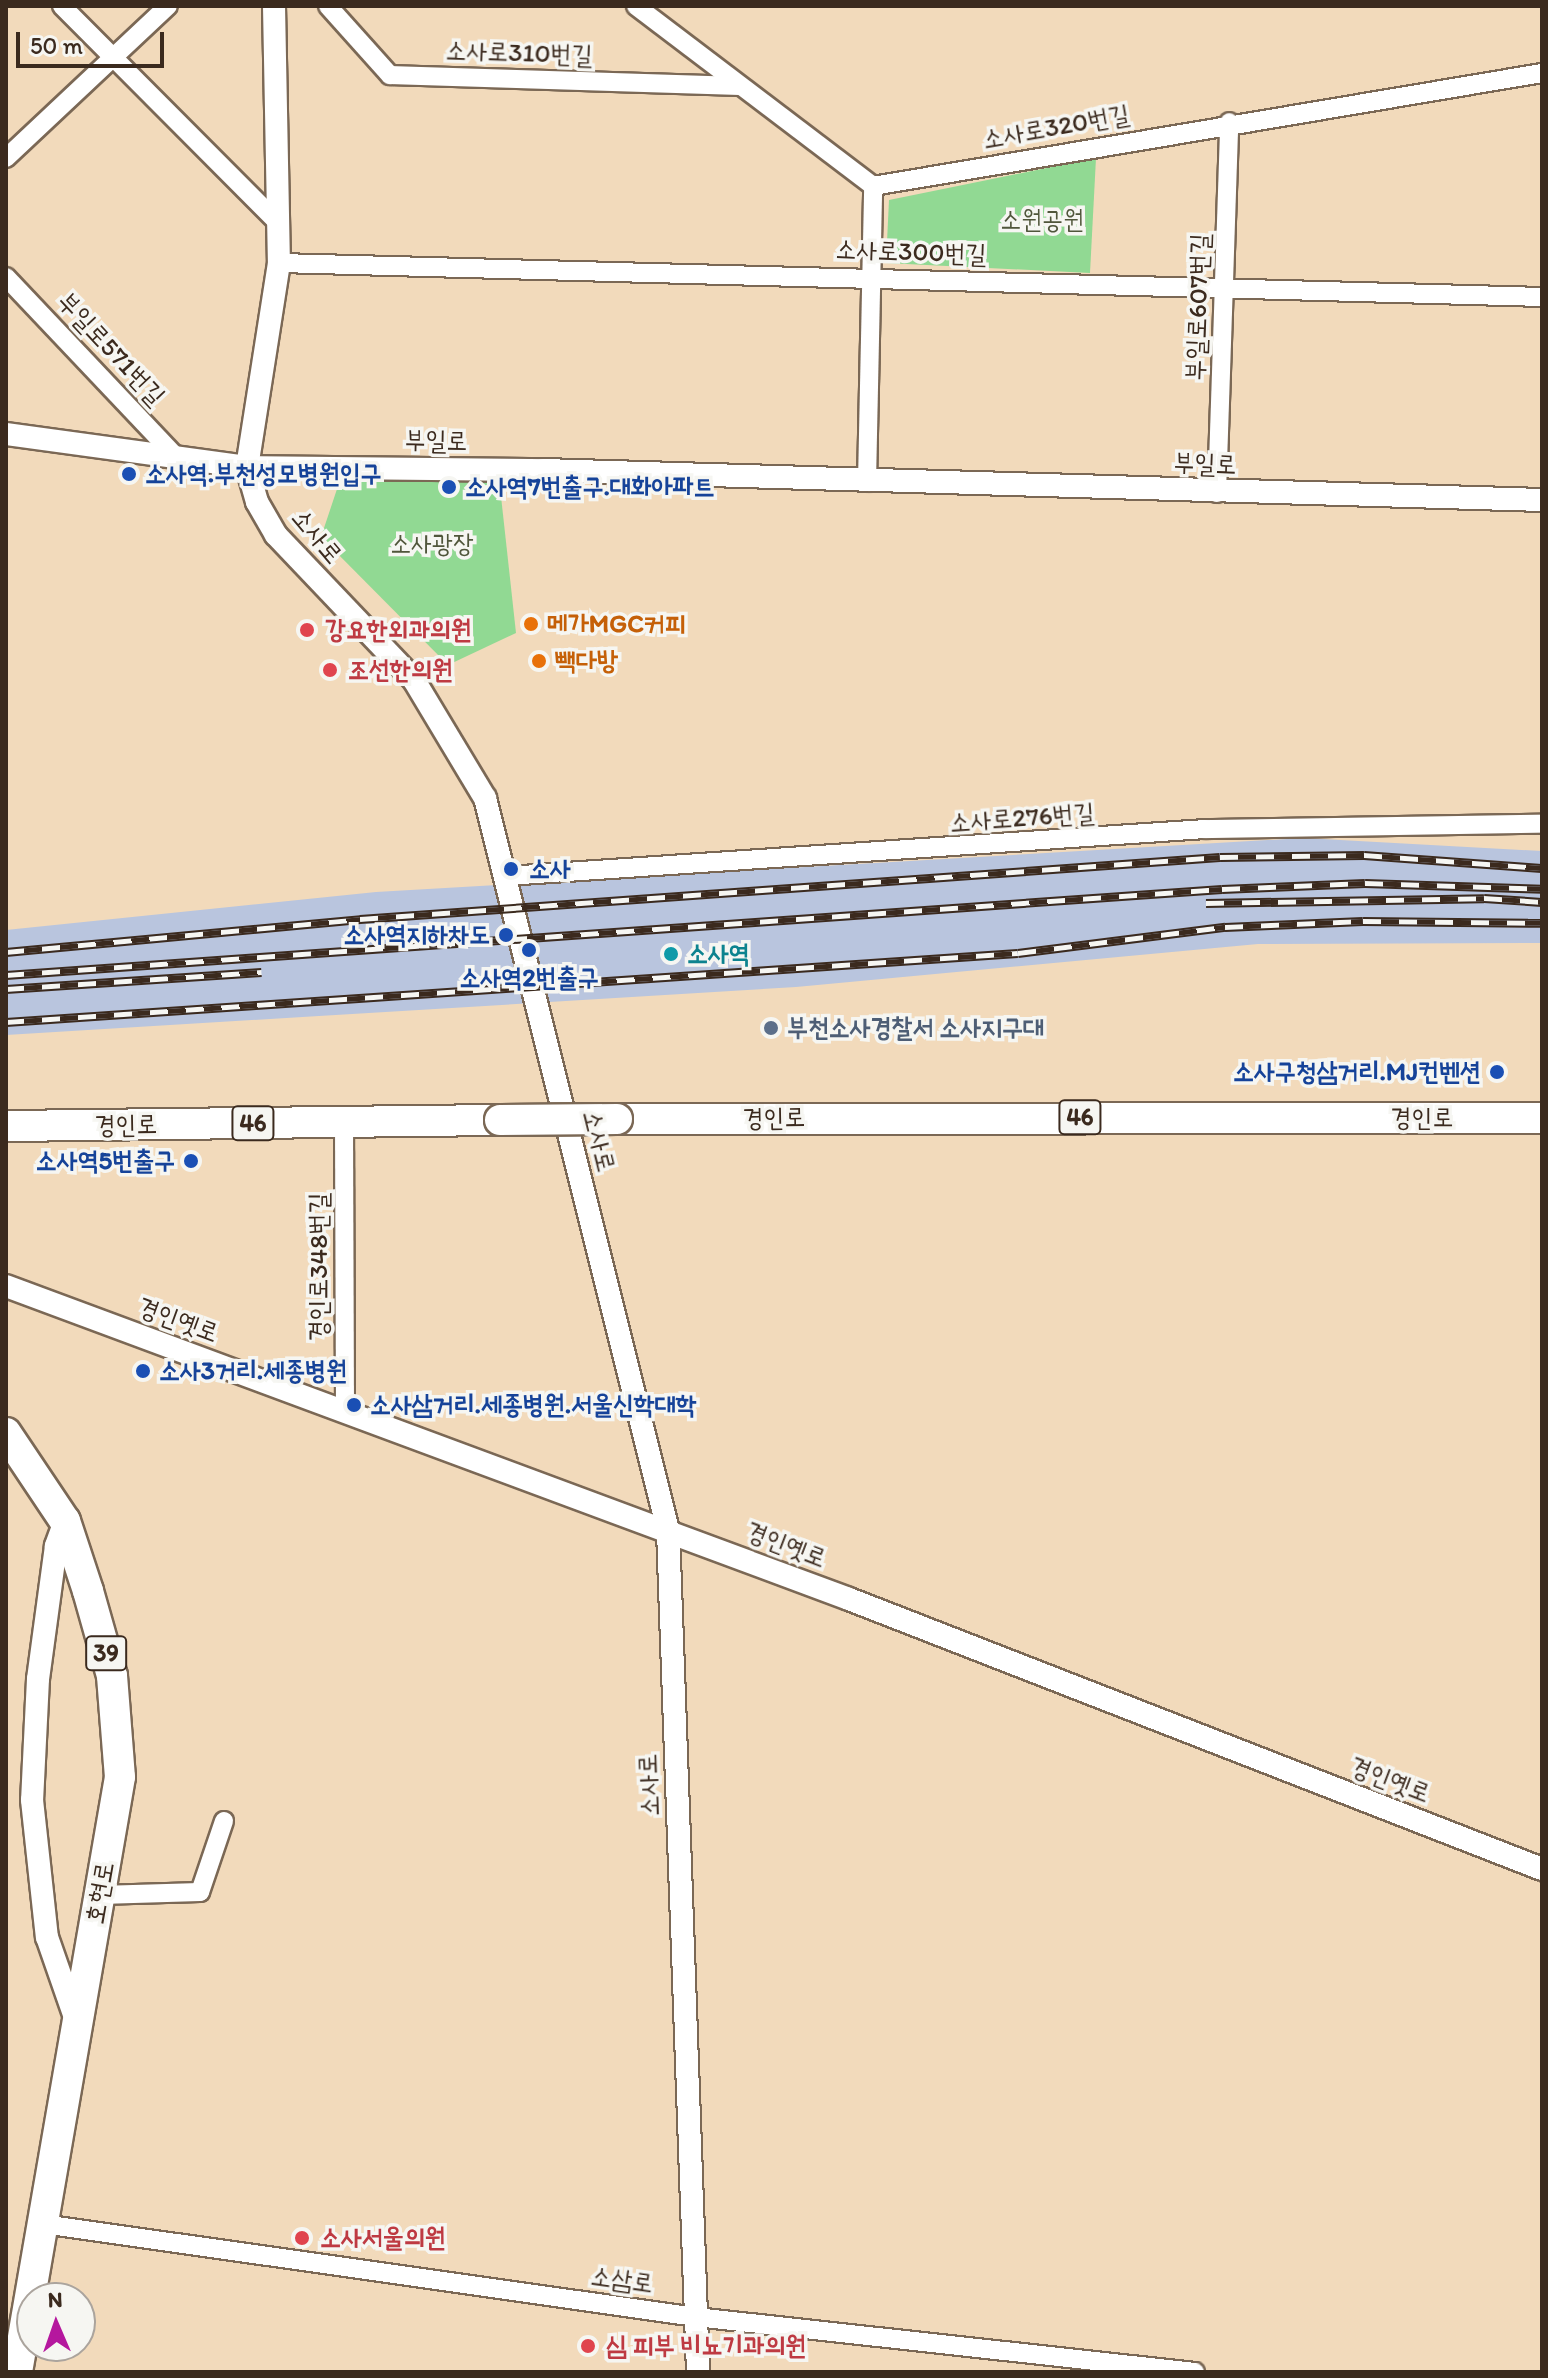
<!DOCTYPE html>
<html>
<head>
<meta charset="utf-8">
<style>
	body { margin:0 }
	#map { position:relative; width:1548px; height:2378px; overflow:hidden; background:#f2dabb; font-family:Itim,"Poor Story",sans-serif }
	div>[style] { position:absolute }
	.industrial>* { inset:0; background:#b9c5de }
	.green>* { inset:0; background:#91d993 }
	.roads { filter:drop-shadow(2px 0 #7b6855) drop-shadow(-2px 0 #7b6855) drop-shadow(0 2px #7b6855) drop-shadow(0 -2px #7b6855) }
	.minor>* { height:18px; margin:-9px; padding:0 9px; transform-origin:9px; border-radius:9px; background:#fff }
	.tertiary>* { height:22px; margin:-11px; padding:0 11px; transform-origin:11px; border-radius:11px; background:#fff }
	.primary>* { height:30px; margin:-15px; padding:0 15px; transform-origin:15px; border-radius:15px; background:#fff }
	.rail>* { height:9px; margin-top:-4.5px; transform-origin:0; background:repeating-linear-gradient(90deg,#f6f6f2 0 18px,#3b2a1e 0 36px); box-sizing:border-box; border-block:2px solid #3b2a1e }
	.bridges { filter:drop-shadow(2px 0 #7b6855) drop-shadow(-2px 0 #7b6855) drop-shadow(0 2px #7b6855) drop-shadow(0 -2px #7b6855) }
	.primary-bridge>* { height:30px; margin:-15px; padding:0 15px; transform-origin:15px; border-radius:15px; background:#fff }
	.dots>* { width:22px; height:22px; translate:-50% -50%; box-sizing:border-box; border:4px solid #f6f6f2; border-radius:50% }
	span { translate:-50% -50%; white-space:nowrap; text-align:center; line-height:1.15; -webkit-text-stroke:7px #f6f6f2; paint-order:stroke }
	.shield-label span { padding:2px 6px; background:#f6f6f2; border:2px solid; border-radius:6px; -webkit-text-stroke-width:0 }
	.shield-label { font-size:24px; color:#3b2a1e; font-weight:700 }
	.street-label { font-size:26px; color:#3b2a1e }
	.park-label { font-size:26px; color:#50563b }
	.transit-label { font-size:26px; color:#164399; font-weight:700 }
	.left { translate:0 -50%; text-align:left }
	.right { translate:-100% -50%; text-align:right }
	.food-label { font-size:26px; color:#c56008; font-weight:700 }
	.health-label { font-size:26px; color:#be3a42; font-weight:700 }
	.culture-label { font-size:26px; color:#0d838f; font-weight:700 }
	.service-label { font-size:26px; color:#4e5e75; font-weight:700 }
	.frame { position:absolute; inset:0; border:8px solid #3b2a1e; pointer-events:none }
	.north { position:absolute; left:16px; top:2282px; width:80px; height:80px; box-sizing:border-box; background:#f6f6f2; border:2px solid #aba49d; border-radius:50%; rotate:358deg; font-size:22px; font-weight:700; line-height:32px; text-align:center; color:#3b2a1e }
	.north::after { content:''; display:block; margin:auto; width:28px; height:36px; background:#b5179e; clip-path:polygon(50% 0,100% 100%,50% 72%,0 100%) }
	.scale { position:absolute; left:16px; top:32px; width:148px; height:36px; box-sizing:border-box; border:4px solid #3b2a1e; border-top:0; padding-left:10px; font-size:24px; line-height:28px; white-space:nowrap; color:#3b2a1e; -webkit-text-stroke:6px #f6f6f2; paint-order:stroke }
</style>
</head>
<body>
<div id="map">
	<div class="industrial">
		<i style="clip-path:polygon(1304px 838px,1542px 851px,1542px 943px,1258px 944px,796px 987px,6px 1035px,6px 930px,376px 892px)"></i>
	</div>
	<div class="green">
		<i style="clip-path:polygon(1096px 158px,1090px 273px,886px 263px,889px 200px)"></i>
		<i style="clip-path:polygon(344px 468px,498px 469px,516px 633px,448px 665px,321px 537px)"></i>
	</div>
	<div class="roads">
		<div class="minor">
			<i style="left:62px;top:6px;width:303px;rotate:45.1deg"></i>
			<i style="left:328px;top:6px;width:93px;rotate:48.1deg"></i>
			<i style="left:390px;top:75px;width:349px;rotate:1.8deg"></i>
			<i style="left:636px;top:6px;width:298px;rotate:37.2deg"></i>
			<i style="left:873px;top:186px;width:678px;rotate:-9.59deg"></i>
			<i style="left:6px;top:158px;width:222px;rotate:-43.2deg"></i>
			<i style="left:279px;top:263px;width:1263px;rotate:1.54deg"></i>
			<i style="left:6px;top:277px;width:250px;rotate:46.6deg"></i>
			<i style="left:867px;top:482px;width:296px;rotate:-88.8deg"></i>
			<i style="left:1217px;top:493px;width:371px;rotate:-88.1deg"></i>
			<i style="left:507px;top:876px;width:701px;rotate:-3.85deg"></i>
			<i style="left:1206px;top:829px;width:336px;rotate:-0.9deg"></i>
			<i style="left:344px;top:1122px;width:289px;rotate:89.8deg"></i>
			<i style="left:100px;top:1895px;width:100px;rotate:-1.7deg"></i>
			<i style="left:200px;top:1892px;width:75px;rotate:-71.3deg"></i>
			<i style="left:43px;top:2224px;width:660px;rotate:8.11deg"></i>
			<i style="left:696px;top:2317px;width:502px;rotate:6.29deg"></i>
		</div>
		<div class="tertiary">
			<i style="left:274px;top:6px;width:257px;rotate:88.9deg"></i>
			<i style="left:279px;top:263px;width:206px;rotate:98.9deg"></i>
			<i style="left:247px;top:467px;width:36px;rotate:74deg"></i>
			<i style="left:257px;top:502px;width:38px;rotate:60deg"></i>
			<i style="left:276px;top:535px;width:200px;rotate:46.4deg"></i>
			<i style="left:414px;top:680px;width:138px;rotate:59deg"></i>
			<i style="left:485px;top:798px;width:755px;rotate:75.96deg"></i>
			<i style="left:668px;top:1530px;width:843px;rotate:87.96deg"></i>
			<i style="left:6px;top:434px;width:243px;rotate:7.8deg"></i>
			<i style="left:247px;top:467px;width:296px;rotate:0.6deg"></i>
			<i style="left:543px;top:470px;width:999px;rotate:1.72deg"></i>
			<i style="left:6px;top:1286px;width:899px;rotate:20.37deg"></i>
			<i style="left:849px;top:1599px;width:744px;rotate:21.29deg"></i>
			<i style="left:65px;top:1521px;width:27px;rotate:110deg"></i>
			<i style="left:56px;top:1546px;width:134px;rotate:97.7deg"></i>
			<i style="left:38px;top:1679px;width:121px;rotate:92.8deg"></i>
			<i style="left:32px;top:1800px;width:138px;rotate:83.8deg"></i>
			<i style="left:47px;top:1937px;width:91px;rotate:70.8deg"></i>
		</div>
		<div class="primary">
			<i style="left:617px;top:1119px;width:925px;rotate:-0.06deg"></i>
			<i style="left:6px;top:1126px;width:494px;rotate:-0.7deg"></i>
			<i style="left:6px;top:1433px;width:106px;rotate:56.2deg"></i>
			<i style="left:65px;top:1521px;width:74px;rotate:71.8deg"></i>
			<i style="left:88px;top:1591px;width:88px;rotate:74.2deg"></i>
			<i style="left:112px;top:1676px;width:101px;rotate:85.5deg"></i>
			<i style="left:120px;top:1777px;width:604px;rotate:99.82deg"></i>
		</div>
	</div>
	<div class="rail">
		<i style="left:1206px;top:903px;width:278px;rotate:-1deg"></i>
		<i style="left:1484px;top:898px;width:58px;rotate:3.9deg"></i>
		<i style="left:6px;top:952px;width:356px;rotate:-5.3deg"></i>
		<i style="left:360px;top:919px;width:862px;rotate:-4.12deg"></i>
		<i style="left:1220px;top:857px;width:144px;rotate:-0.8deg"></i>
		<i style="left:1364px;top:855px;width:178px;rotate:4.2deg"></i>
		<i style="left:6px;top:975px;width:1219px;rotate:-4.05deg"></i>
		<i style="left:1222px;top:889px;width:143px;rotate:-2.4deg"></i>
		<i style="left:1365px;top:883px;width:177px;rotate:1.9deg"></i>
		<i style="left:6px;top:989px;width:256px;rotate:-3.8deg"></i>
		<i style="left:6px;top:1022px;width:1014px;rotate:-3.9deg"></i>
		<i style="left:1018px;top:953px;width:209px;rotate:-7.2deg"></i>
		<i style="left:1225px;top:927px;width:138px;rotate:-2.5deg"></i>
		<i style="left:1363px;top:921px;width:179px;rotate:0.6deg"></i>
	</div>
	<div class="bridges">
		<div class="primary-bridge">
			<i style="left:500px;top:1120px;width:117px;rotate:-0.5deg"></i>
		</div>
	</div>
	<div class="dots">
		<i style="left:129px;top:474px;background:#1a4fb4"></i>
		<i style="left:449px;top:487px;background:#1a4fb4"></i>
		<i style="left:531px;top:624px;background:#e8710a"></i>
		<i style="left:307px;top:630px;background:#e0444e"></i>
		<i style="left:539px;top:661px;background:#e8710a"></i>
		<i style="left:330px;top:670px;background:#e0444e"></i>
		<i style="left:511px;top:869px;background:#1a4fb4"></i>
		<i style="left:506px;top:935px;background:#1a4fb4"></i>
		<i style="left:529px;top:950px;background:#1a4fb4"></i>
		<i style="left:671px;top:954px;background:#0f9aa8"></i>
		<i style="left:771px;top:1028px;background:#5c6f8a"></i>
		<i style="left:1497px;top:1072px;background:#1a4fb4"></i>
		<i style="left:191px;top:1161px;background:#1a4fb4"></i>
		<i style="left:143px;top:1371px;background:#1a4fb4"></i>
		<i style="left:354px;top:1405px;background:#1a4fb4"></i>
		<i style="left:302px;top:2238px;background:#e0444e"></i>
		<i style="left:588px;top:2346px;background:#e0444e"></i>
	</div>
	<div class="shield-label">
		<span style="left:1080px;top:1117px">46</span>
		<span style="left:253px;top:1123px">46</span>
		<span style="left:106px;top:1653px">39</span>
	</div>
	<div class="street-label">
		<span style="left:519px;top:53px;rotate:2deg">소사로310번길</span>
		<span style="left:1056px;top:127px;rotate:-10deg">소사로320번길</span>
		<span style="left:911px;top:252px;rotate:2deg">소사로300번길</span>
		<span style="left:1198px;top:307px;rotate:-88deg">부일로607번길</span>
		<span style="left:111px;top:349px;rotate:47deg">부일로571번길</span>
		<span style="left:436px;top:441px;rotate:1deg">부일로</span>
		<span style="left:1205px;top:464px;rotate:2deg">부일로</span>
		<span style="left:317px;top:536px;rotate:50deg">소사로</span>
		<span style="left:1022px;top:818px;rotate:-4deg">소사로276번길</span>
		<span style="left:774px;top:1118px;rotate:-1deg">경인로</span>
		<span style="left:1422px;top:1118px">경인로</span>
		<span style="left:126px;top:1125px;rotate:-1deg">경인로</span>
		<span style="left:599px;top:1141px;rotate:76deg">소사로</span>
		<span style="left:319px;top:1267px;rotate:-90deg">경인로348번길</span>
		<span style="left:178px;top:1320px;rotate:20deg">경인옛로</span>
		<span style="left:786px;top:1545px;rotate:21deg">경인옛로</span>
		<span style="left:1390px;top:1780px;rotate:21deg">경인옛로</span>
		<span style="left:649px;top:1785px;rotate:-92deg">소사로</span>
		<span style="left:100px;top:1893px;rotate:-80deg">호현로</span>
		<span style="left:622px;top:2280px;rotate:8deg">소삼로</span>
	</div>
	<div class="park-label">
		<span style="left:1042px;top:220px">소원공원</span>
		<span style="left:432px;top:544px">소사광장</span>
	</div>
	<div class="transit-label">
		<span class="left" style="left:145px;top:474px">소사역.부천성모병원입구</span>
		<span class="left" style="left:465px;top:487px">소사역7번출구.대화아파트</span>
		<span class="left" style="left:529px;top:869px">소사</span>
		<span class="right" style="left:490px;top:935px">소사역지하차도</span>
		<span style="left:529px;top:978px">소사역2번출구</span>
		<span class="right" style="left:1481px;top:1072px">소사구청삼거리.MJ컨벤션</span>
		<span class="right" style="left:175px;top:1161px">소사역5번출구</span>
		<span class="left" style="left:159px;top:1371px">소사3거리.세종병원</span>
		<span class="left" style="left:370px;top:1405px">소사삼거리.세종병원.서울신학대학</span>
	</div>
	<div class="food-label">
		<span class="left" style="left:547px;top:624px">메가MGC커피</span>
		<span class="left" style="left:555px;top:661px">빽다방</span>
	</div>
	<div class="health-label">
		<span class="left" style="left:325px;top:630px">강요한외과의원</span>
		<span class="left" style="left:348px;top:670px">조선한의원</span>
		<span class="left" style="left:320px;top:2238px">소사서울의원</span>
		<span class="left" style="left:606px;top:2346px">심 피부 비뇨기과의원</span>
	</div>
	<div class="culture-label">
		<span class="left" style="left:687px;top:954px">소사역</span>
	</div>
	<div class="service-label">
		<span class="left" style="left:787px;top:1028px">부천소사경찰서 소사지구대</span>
	</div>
	<div class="frame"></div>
	<div class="north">N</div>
	<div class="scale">50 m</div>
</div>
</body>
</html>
